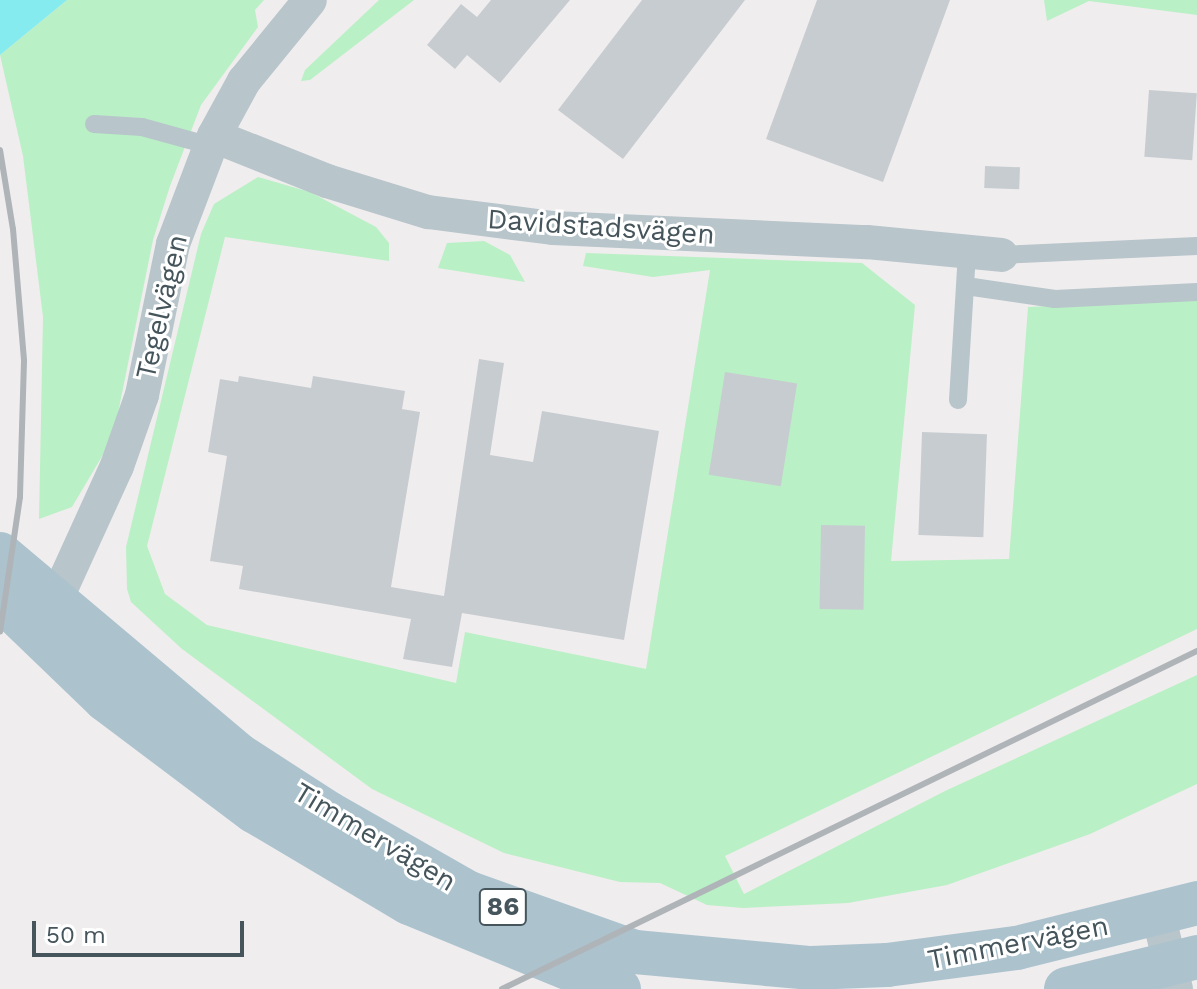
<!DOCTYPE html>
<html>
<head>
<meta charset="utf-8">
<style>
	body { margin:0 }
	#map { position:relative; width:1197px; height:989px; overflow:hidden; background:#f0edee; font-family:"Work Sans",sans-serif }
	div>[style] { position:absolute }
	.green>* { inset:0; background:#baf0c5 }
	.water>* { inset:0; background:#86ebee }
	.building>* { inset:0; background:#c7ccd0; transform-origin:0 0 }
	.service>* { height:18px; margin:-9px; padding:0 9px; transform-origin:9px; border-radius:9px; background:#b8c5cb }
	.minor>* { height:34px; margin:-17px; padding:0 17px; transform-origin:17px; border-radius:17px; background:#b8c5cb }
	.primary>* { height:44px; margin:-22px; padding:0 22px; transform-origin:22px; border-radius:22px; background:#acc3ce }
	.rail>* { height:6px; margin:-3px; padding:0 3px; transform-origin:3px; border-radius:3px; background:#afb4b8 }
	span { translate:-50% -50%; white-space:nowrap; text-align:center; line-height:1.15; -webkit-text-stroke:6px #fff; paint-order:stroke }
	.shield-label span { padding:2px 6px; background:#fff; border:2px solid; border-radius:6px; -webkit-text-stroke-width:0 }
	.shield-label { font-size:26px; color:#45555b; font-weight:700 }
	.street-label { font-size:28px; color:#45555b }
	.scale { position:absolute; left:32px; top:921px; width:212px; height:36px; box-sizing:border-box; border:4px solid #45555b; border-top:0; padding-left:10px; font-size:24px; line-height:28px; white-space:nowrap; color:#45555b; -webkit-text-stroke:6px #fff; paint-order:stroke }
</style>
</head>
<body>
<div id="map">
	<div class="green">
		<i style="clip-path:polygon(67px 0,264px 0,255px 10px,258px 27px,201px 105px,170px 186px,153px 240px,117px 418px,104px 453px,72px 507px,39px 519px,43px 317px,23px 156px,0 55px)"></i>
		<i style="clip-path:polygon(379px 0,414px 0,310px 80px,301px 81px,305px 70px)"></i>
		<i style="clip-path:polygon(1044px 0,1197px 0,1197px 15px,1089px 1px,1047px 21px)"></i>
		<i style="clip-path:polygon(258px 177px,310px 192px,376px 227px,389px 243px,389px 261px,225px 237px,147px 546px,165px 594px,207px 625px,456px 683px,465px 632px,646px 669px,710px 270px,653px 277px,583px 266px,586px 253px,862px 263px,915px 305px,891px 561px,1009px 559px,1028px 307px,1197px 299px,1197px 629px,725px 856px,744px 894px,945px 791px,1197px 675px,1197px 784px,1090px 834px,947px 885px,848px 903px,743px 908px,707px 905px,660px 883px,620px 882px,504px 853px,372px 789px,182px 649px,131px 602px,127px 589px,126px 547px,201px 234px,214px 204px)"></i>
		<i style="clip-path:polygon(484px 241px,510px 255px,525px 282px,438px 268px,447px 243px)"></i>
	</div>
	<div class="water">
		<i style="clip-path:polygon(0 0,67px 0,0 55px)"></i>
	</div>
	<div class="building">
		<i style="clip-path:polygon(491px 0,570px 0,500px 83px,467px 55px,455px 69px,427px 45px,461px 4px,477px 17px)"></i>
		<i style="clip-path:polygon(642px 0,745px 0,623px 159px,558px 110px)"></i>
		<i style="clip-path:polygon(817px 0,950px 0,883px 182px,766px 139px)"></i>
		<i style="left:1149px;top:90px;width:48px;height:67px;rotate:4deg"></i>
		<i style="left:985px;top:166px;width:35px;height:22px;rotate:2deg"></i>
		<i style="clip-path:polygon(479px 359px,504px 363px,490px 455px,533px 462px,542px 411px,659px 431px,624px 640px,462px 613px,452px 667px,403px 659px,411px 619px,239px 589px,243px 566px,210px 561px,227px 456px,208px 452px,220px 379px,238px 382px,239px 376px,311px 388px,313px 376px,405px 391px,402px 409px,420px 412px,391px 587px,444px 596px)"></i>
		<i style="left:725px;top:372px;width:73px;height:104px;rotate:9deg"></i>
		<i style="left:922px;top:432px;width:65px;height:103px;rotate:2deg"></i>
		<i style="left:821px;top:525px;width:44px;height:84px;rotate:1deg"></i>
	</div>
	<div class="service">
		<i style="left:94px;top:124px;width:48px;rotate:3.6deg"></i>
		<i style="left:142px;top:127px;width:72px;rotate:15.4deg"></i>
		<i style="left:1001px;top:255px;width:196px;rotate:-2.6deg"></i>
		<i style="left:966px;top:286px;width:90px;rotate:8.3deg"></i>
		<i style="left:1055px;top:299px;width:142px;rotate:-2.8deg"></i>
		<i style="left:958px;top:400px;width:147px;rotate:-86.5deg"></i>
	</div>
	<div class="minor">
		<i style="left:214px;top:136px;width:122px;rotate:21.7deg"></i>
		<i style="left:327px;top:181px;width:106px;rotate:17.1deg"></i>
		<i style="left:428px;top:212px;width:126px;rotate:7.3deg"></i>
		<i style="left:553px;top:228px;width:314px;rotate:2.6deg"></i>
		<i style="left:867px;top:242px;width:135px;rotate:5.5deg"></i>
		<i style="left:42px;top:620px;width:22px;rotate:-54deg"></i>
		<i style="left:55px;top:602px;width:149px;rotate:-65.5deg"></i>
		<i style="left:117px;top:466px;width:75px;rotate:-70.6deg"></i>
		<i style="left:142px;top:395px;width:154px;rotate:-78.4deg"></i>
		<i style="left:173px;top:244px;width:116px;rotate:-69.2deg"></i>
		<i style="left:214px;top:136px;width:63px;rotate:-61.4deg"></i>
		<i style="left:244px;top:81px;width:104px;rotate:-50.8deg"></i>
		<i style="left:1158px;top:913px;width:78px;rotate:76.7deg"></i>
	</div>
	<div class="primary">
		<i style="left:0;top:554px;width:314px;rotate:40.1deg"></i>
		<i style="left:240px;top:756px;width:105px;rotate:32.9deg"></i>
		<i style="left:328px;top:813px;width:162px;rotate:29.6deg"></i>
		<i style="left:469px;top:893px;width:176px;rotate:19.6deg"></i>
		<i style="left:635px;top:952px;width:177px;rotate:5.2deg"></i>
		<i style="left:811px;top:968px;width:76px;rotate:-2.3deg"></i>
		<i style="left:887px;top:965px;width:131px;rotate:-7.5deg"></i>
		<i style="left:1017px;top:948px;width:186px;rotate:-14deg"></i>
		<i style="left:0;top:598px;width:147px;rotate:43.9deg"></i>
		<i style="left:106px;top:700px;width:185px;rotate:36.9deg"></i>
		<i style="left:254px;top:811px;width:180px;rotate:30.7deg"></i>
		<i style="left:409px;top:903px;width:227px;rotate:22.3deg"></i>
		<i style="left:1066px;top:989px;width:135px;rotate:-13.7deg"></i>
	</div>
	<div class="rail">
		<i style="left:0;top:150px;width:80px;rotate:80.7deg"></i>
		<i style="left:13px;top:229px;width:132px;rotate:85.2deg"></i>
		<i style="left:24px;top:361px;width:136px;rotate:91.7deg"></i>
		<i style="left:20px;top:497px;width:136px;rotate:98.4deg"></i>
		<i style="left:502px;top:989px;width:773px;rotate:-25.94deg"></i>
	</div>
	<div class="shield-label">
		<span style="left:503px;top:907px">86</span>
	</div>
	<div class="street-label">
		<span style="left:601px;top:227px;rotate:4deg">Davidstadsvägen</span>
		<span style="left:162px;top:307px;rotate:-77deg">Tegelvägen</span>
		<span style="left:375px;top:837px;rotate:31deg">Timmervägen</span>
		<span style="left:1018px;top:943px;rotate:-11deg">Timmervägen</span>
	</div>
	<div class="scale">50 m</div>
</div>
</body>
</html>
